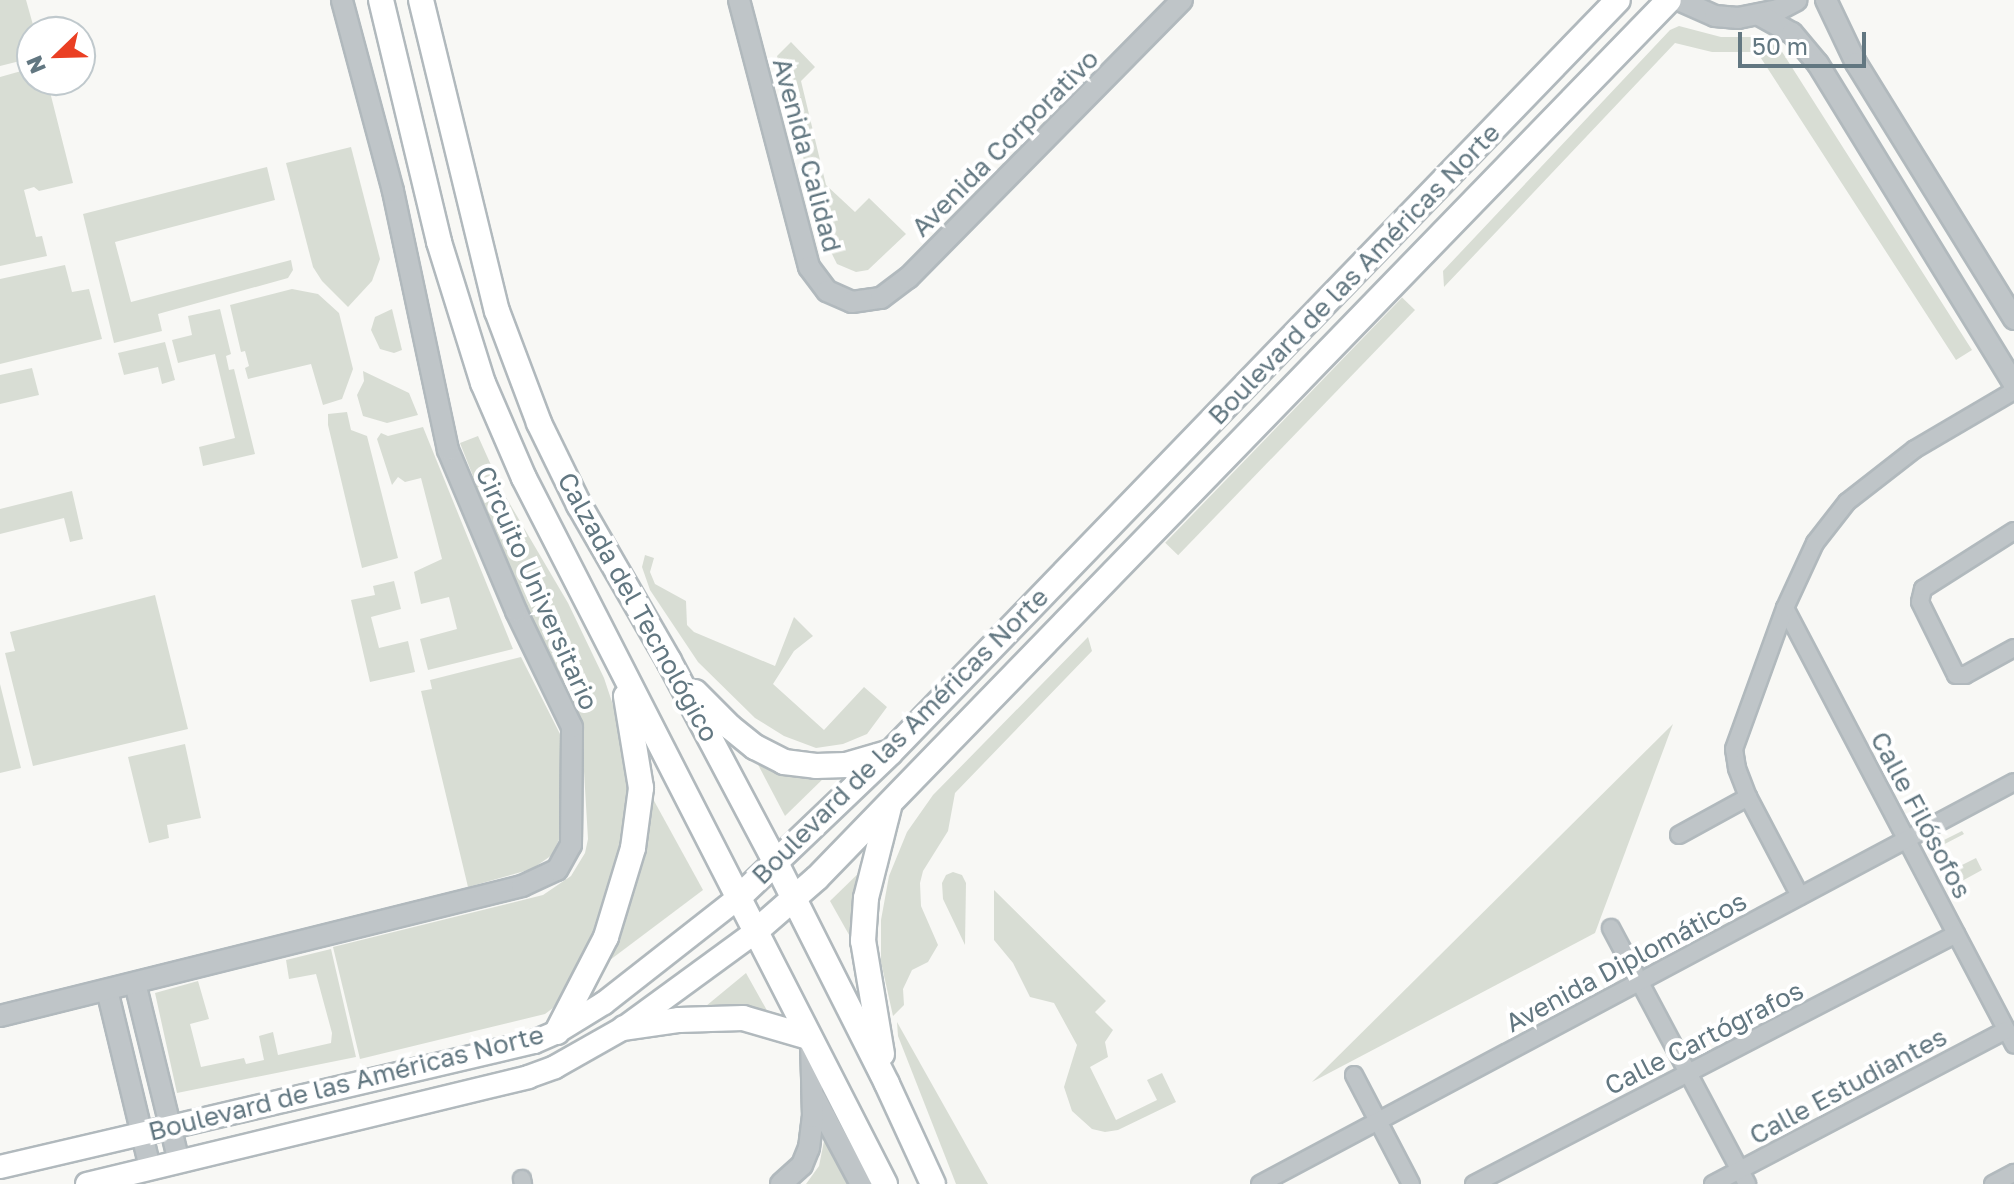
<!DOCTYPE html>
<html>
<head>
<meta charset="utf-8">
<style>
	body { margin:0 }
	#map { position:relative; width:2014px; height:1184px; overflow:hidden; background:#f8f8f5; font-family:"Golos Text",sans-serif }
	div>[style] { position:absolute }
	.green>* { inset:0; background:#d8ddd4; transform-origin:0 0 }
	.roads { filter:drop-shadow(2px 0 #b1b9bd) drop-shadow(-2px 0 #b1b9bd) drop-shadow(0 2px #b1b9bd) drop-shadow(0 -2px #b1b9bd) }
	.minor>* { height:16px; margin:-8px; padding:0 8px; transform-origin:8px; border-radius:8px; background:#bfc5c8 }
	.tertiary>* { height:20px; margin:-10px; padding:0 10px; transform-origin:10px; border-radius:10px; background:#bfc5c8 }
	.secondary>* { height:22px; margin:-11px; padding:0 11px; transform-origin:11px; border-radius:11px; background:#fff }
	.primary>* { height:24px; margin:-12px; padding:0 12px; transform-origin:12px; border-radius:12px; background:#fff }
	span { translate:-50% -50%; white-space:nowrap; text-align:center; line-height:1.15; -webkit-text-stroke:8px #fff; paint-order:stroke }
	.street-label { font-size:26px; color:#627781 }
	.north { position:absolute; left:16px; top:16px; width:80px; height:80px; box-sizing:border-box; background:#fff; border:2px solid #c0c9cd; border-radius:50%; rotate:247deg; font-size:22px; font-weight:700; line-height:32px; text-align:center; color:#627781 }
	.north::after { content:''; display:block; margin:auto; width:28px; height:36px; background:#ea3f23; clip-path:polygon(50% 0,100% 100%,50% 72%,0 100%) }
	.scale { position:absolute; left:1738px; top:32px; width:128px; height:36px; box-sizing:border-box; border:4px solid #627781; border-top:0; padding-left:10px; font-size:24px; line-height:28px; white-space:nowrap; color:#627781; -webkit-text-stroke:6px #fff; paint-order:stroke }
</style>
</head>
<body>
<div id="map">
	<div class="green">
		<i style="clip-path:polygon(0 0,26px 0,35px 32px,32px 58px,0 66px)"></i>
		<i style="clip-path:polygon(1679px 26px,1721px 37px,1757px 37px,1779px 47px,1972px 350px,1956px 360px,1757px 52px,1712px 52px,1675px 43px,1444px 287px,1443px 271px,1670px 30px)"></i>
		<i style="clip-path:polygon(791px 42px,815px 67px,801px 81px,826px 185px,855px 212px,869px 198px,906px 234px,868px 270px,856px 272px,837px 264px,824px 238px,777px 56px)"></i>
		<i style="clip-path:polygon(32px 68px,32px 80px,47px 80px,73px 183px,39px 191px,34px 187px,24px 190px,36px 237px,42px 236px,47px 256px,0 266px,0 77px)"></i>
		<i style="clip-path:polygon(351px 147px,380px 259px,372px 281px,348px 307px,322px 281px,313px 267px,286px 163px)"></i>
		<i style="clip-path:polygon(267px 167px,275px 200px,115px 242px,131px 302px,291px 260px,293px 270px,288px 278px,158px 314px,162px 331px,114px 343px,83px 214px)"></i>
		<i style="clip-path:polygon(65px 265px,72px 292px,89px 289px,102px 339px,0 364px,0 279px)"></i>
		<i style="clip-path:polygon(292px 289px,318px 294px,339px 313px,353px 369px,342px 399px,323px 405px,311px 364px,248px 379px,245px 368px,249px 366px,245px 351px,241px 352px,230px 305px)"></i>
		<i style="clip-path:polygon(220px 309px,231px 354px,226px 356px,229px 370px,234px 369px,255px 454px,203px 466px,199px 447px,235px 438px,215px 354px,178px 363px,172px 340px,192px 335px,188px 316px)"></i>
		<i style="clip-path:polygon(392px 309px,402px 350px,394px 353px,380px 349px,371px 330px,375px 317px)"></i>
		<i style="left:1415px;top:310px;width:341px;height:18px;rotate:134deg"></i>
		<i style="clip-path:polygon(165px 342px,175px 380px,162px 384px,158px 367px,124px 375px,118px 353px)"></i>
		<i style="clip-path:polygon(32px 368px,39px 395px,0 404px,0 375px)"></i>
		<i style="clip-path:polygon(363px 371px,409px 393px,418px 415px,387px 423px,363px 416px,357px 395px,364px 381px)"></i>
		<i style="clip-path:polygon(347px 412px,351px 430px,367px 436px,398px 558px,362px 568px,328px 425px,328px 414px)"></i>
		<i style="clip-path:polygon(423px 427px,513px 649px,428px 670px,420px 639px,457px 629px,449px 597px,421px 604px,414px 572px,442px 559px,421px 478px,405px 482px,398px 477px,392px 485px,377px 439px,381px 433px,388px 436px)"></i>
		<i style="clip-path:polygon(478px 436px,504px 494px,568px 603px,604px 678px,616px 714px,627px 778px,629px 801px,623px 844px,606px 906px,589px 946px,553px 1008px,545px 1014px,360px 1059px,333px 947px,543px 895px,571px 876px,585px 853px,588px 839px,581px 721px,524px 606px,460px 443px)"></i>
		<i style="clip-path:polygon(72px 491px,83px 539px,70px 542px,64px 518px,0 534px,0 509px)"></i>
		<i style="clip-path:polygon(645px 555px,654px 558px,650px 572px,655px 584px,686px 601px,687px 625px,694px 632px,775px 666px,794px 617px,813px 636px,794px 651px,773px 684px,824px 730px,864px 687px,887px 707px,867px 734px,843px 744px,816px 748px,784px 736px,755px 718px,698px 662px,650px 590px,642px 567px)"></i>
		<i style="clip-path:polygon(394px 581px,401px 609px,371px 617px,379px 648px,408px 641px,415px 672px,370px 682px,351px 600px,375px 595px,373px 586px)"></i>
		<i style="clip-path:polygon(155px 595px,188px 729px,33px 766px,5px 653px,15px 651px,10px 632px)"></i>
		<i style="clip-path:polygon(1088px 637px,1092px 651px,955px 793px,948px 831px,923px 871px,920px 883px,921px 906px,938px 945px,928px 962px,912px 970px,903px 989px,904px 1005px,893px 1016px,881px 962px,881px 920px,889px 876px,907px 832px,933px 795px)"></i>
		<i style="clip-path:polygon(521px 657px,560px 734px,562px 833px,552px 855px,532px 869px,468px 887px,421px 691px,432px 689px,430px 680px)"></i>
		<i style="clip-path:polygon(0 684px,21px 768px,0 773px)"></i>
		<i style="clip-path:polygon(1673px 724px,1595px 933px,1312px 1082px)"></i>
		<i style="clip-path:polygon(185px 744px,201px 818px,167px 825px,169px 838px,149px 843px,128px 757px)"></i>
		<i style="clip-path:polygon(753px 755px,829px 773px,785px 816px)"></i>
		<i style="clip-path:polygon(647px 788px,703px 890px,598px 969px)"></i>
		<i style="clip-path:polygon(1962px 831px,1964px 834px,1937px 848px,1950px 871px,1976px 858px,1982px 870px,1951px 887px,1930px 847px)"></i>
		<i style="clip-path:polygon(867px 865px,857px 949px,830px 901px)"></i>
		<i style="clip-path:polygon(953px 872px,962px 875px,966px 883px,965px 945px,943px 899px,942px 883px,946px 875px)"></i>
		<i style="clip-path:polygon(994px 890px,1106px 1001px,1095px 1012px,1113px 1030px,1105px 1042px,1108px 1057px,1090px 1067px,1116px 1120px,1157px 1100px,1147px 1080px,1162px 1073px,1176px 1102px,1118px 1130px,1105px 1132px,1092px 1129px,1072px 1111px,1064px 1087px,1077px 1045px,1054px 1003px,1030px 997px,1013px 963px,994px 940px)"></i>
		<i style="clip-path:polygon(331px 949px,356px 1057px,177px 1093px,155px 993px,198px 981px,209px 1019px,190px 1024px,201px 1067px,244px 1058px,246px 1064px,264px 1060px,259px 1036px,273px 1032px,278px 1055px,331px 1043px,332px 1033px,316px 974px,289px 979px,286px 960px)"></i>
		<i style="clip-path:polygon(746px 973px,774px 1023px,758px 1009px,706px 1006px)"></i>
		<i style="clip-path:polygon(897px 1022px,988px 1184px,956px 1184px,898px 1036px)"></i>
		<i style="clip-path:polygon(826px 1131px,854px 1184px,806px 1184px,819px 1166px)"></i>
	</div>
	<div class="roads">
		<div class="minor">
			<i style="left:2014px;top:531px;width:108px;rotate:147.5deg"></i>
			<i style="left:1923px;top:589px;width:13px;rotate:103deg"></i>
			<i style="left:1920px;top:602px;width:81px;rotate:63.7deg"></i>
			<i style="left:1956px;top:675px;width:9px"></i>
			<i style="left:1965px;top:675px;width:56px;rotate:-28.9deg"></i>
			<i style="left:1785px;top:608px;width:493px;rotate:62.3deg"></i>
			<i style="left:1679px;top:835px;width:79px;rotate:-28.8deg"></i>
			<i style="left:1800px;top:896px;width:112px;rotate:-117.7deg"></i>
			<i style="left:1748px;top:797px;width:31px;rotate:-111deg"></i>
			<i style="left:1737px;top:768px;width:19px;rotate:-99deg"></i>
			<i style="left:1734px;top:749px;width:150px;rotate:-70.1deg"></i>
			<i style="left:1785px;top:608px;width:72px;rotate:-65.2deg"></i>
			<i style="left:1815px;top:543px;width:52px;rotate:-52deg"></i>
			<i style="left:1847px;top:502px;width:86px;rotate:-37.9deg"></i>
			<i style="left:1915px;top:449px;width:115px;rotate:-30.4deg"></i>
			<i style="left:1611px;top:928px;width:290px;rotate:62deg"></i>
			<i style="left:1354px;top:1075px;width:123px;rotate:62.4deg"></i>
			<i style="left:522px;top:1179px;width:5px;rotate:79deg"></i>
			<i style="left:1260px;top:1184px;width:854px;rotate:-28.06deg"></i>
			<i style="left:1474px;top:1184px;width:543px;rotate:-27.41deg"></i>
			<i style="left:1713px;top:1184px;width:331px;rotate:-27.7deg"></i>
			<i style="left:1993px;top:1184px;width:24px;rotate:-28deg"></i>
		</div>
		<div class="tertiary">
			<i style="left:739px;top:0;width:276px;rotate:75.3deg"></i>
			<i style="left:809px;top:267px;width:30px;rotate:53deg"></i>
			<i style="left:827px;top:291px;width:27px;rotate:24deg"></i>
			<i style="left:852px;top:302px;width:29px;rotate:-8deg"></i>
			<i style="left:881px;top:298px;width:34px;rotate:-37deg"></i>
			<i style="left:908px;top:278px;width:390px;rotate:-45.4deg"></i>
			<i style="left:1679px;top:0;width:39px;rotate:24deg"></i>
			<i style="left:1715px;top:16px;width:23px;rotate:5deg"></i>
			<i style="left:1738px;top:18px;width:41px;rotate:-11.3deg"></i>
			<i style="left:1778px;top:10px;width:21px;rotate:-28deg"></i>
			<i style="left:1826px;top:0;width:70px;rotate:64.5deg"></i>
			<i style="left:1856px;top:63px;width:301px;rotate:58.3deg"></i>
			<i style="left:1761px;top:16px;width:35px;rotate:29deg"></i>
			<i style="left:1792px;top:33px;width:40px;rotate:50deg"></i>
			<i style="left:1818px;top:64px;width:375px;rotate:58.5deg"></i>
			<i style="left:135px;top:983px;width:184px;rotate:76.2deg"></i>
			<i style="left:107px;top:990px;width:183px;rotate:76.4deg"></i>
			<i style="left:0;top:1016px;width:538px;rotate:-13.98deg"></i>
			<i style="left:522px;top:886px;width:38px;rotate:-25deg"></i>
			<i style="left:557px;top:870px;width:29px;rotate:-61deg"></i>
			<i style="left:571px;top:845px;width:118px;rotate:-89.5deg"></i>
			<i style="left:572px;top:727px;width:129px;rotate:-115.8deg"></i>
			<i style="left:516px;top:611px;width:175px;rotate:-112.9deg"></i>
			<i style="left:448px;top:450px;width:265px;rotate:-102deg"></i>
			<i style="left:393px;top:191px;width:198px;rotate:-105deg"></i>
			<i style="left:815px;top:1098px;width:98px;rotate:61.9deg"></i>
			<i style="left:781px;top:1184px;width:28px;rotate:-42deg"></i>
			<i style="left:802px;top:1165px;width:18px;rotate:-68deg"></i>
			<i style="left:809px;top:1148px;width:31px;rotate:-83deg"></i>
			<i style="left:813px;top:1117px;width:74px;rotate:-91.5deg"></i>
		</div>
		<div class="secondary">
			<i style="left:0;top:1167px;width:548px;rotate:-13.17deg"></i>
			<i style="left:534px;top:1042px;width:25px;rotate:-23deg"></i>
			<i style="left:557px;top:1032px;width:55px;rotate:-31.7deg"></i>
			<i style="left:604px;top:1003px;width:170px;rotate:-38.1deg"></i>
			<i style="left:87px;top:1184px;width:454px;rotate:-13.6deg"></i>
			<i style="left:528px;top:1077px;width:29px;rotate:-20deg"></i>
			<i style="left:555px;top:1067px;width:79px;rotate:-29.5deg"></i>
			<i style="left:624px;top:1028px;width:162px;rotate:-36.2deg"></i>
		</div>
		<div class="primary">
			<i style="left:381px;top:0;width:249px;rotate:76.5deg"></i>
			<i style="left:439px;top:242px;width:148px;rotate:72.7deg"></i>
			<i style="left:483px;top:383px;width:103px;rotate:66.7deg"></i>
			<i style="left:524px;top:478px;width:793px;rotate:62.92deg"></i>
			<i style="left:421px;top:0;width:320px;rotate:76.3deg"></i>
			<i style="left:497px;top:311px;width:120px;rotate:69.4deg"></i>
			<i style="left:539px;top:423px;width:91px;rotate:64deg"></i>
			<i style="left:579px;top:505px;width:180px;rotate:60deg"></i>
			<i style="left:669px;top:661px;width:229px;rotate:62.1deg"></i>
			<i style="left:776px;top:863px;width:247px;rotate:63.3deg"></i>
			<i style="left:887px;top:1084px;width:110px;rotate:65.3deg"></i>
			<i style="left:695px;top:692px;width:49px;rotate:45deg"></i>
			<i style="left:730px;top:727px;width:32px;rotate:39deg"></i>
			<i style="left:755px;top:747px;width:33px;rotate:27deg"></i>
			<i style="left:784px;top:762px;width:32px;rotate:7deg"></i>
			<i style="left:816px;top:766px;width:30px;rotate:-2deg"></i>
			<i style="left:846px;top:765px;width:43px;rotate:-16.3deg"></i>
			<i style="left:738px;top:898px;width:210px;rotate:-43.6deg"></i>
			<i style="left:890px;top:753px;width:1047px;rotate:-45.97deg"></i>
			<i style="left:755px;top:932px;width:82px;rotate:-41.1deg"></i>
			<i style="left:817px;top:878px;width:1223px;rotate:-45.86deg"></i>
			<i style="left:624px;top:1028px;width:56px;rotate:-8.3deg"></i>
			<i style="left:679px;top:1020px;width:64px;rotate:-1.8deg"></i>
			<i style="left:743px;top:1018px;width:68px;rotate:16.3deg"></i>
			<i style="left:557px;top:1032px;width:107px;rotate:-62.7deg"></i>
			<i style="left:606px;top:937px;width:93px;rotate:-73.1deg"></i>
			<i style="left:633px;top:848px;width:61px;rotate:-82.4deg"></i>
			<i style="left:641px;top:788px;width:93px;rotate:-99.3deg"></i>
			<i style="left:882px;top:1054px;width:115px;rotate:-99.5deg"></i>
			<i style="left:863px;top:941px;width:43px;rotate:-86deg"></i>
			<i style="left:866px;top:898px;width:94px;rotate:-75.8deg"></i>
		</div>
	</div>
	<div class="street-label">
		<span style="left:1005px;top:143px;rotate:-45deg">Avenida Corporativo</span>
		<span style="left:807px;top:155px;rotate:75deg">Avenida Calidad</span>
		<span style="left:1354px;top:274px;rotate:-46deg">Boulevard de las Américas Norte</span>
		<span style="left:537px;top:588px;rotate:66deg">Circuito Universitario</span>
		<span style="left:638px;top:607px;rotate:61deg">Calzada del Tecnológico</span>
		<span style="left:900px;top:736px;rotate:-45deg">Boulevard de las Américas Norte</span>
		<span style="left:1921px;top:815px;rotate:62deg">Calle Filósofos</span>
		<span style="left:1626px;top:962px;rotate:-28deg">Avenida Diplomáticos</span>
		<span style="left:1704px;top:1038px;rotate:-27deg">Calle Cartógrafos</span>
		<span style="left:346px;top:1083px;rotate:-14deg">Boulevard de las Américas Norte</span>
		<span style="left:1848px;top:1086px;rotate:-28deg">Calle Estudiantes</span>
	</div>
	<div class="north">N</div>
	<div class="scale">50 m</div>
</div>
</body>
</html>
